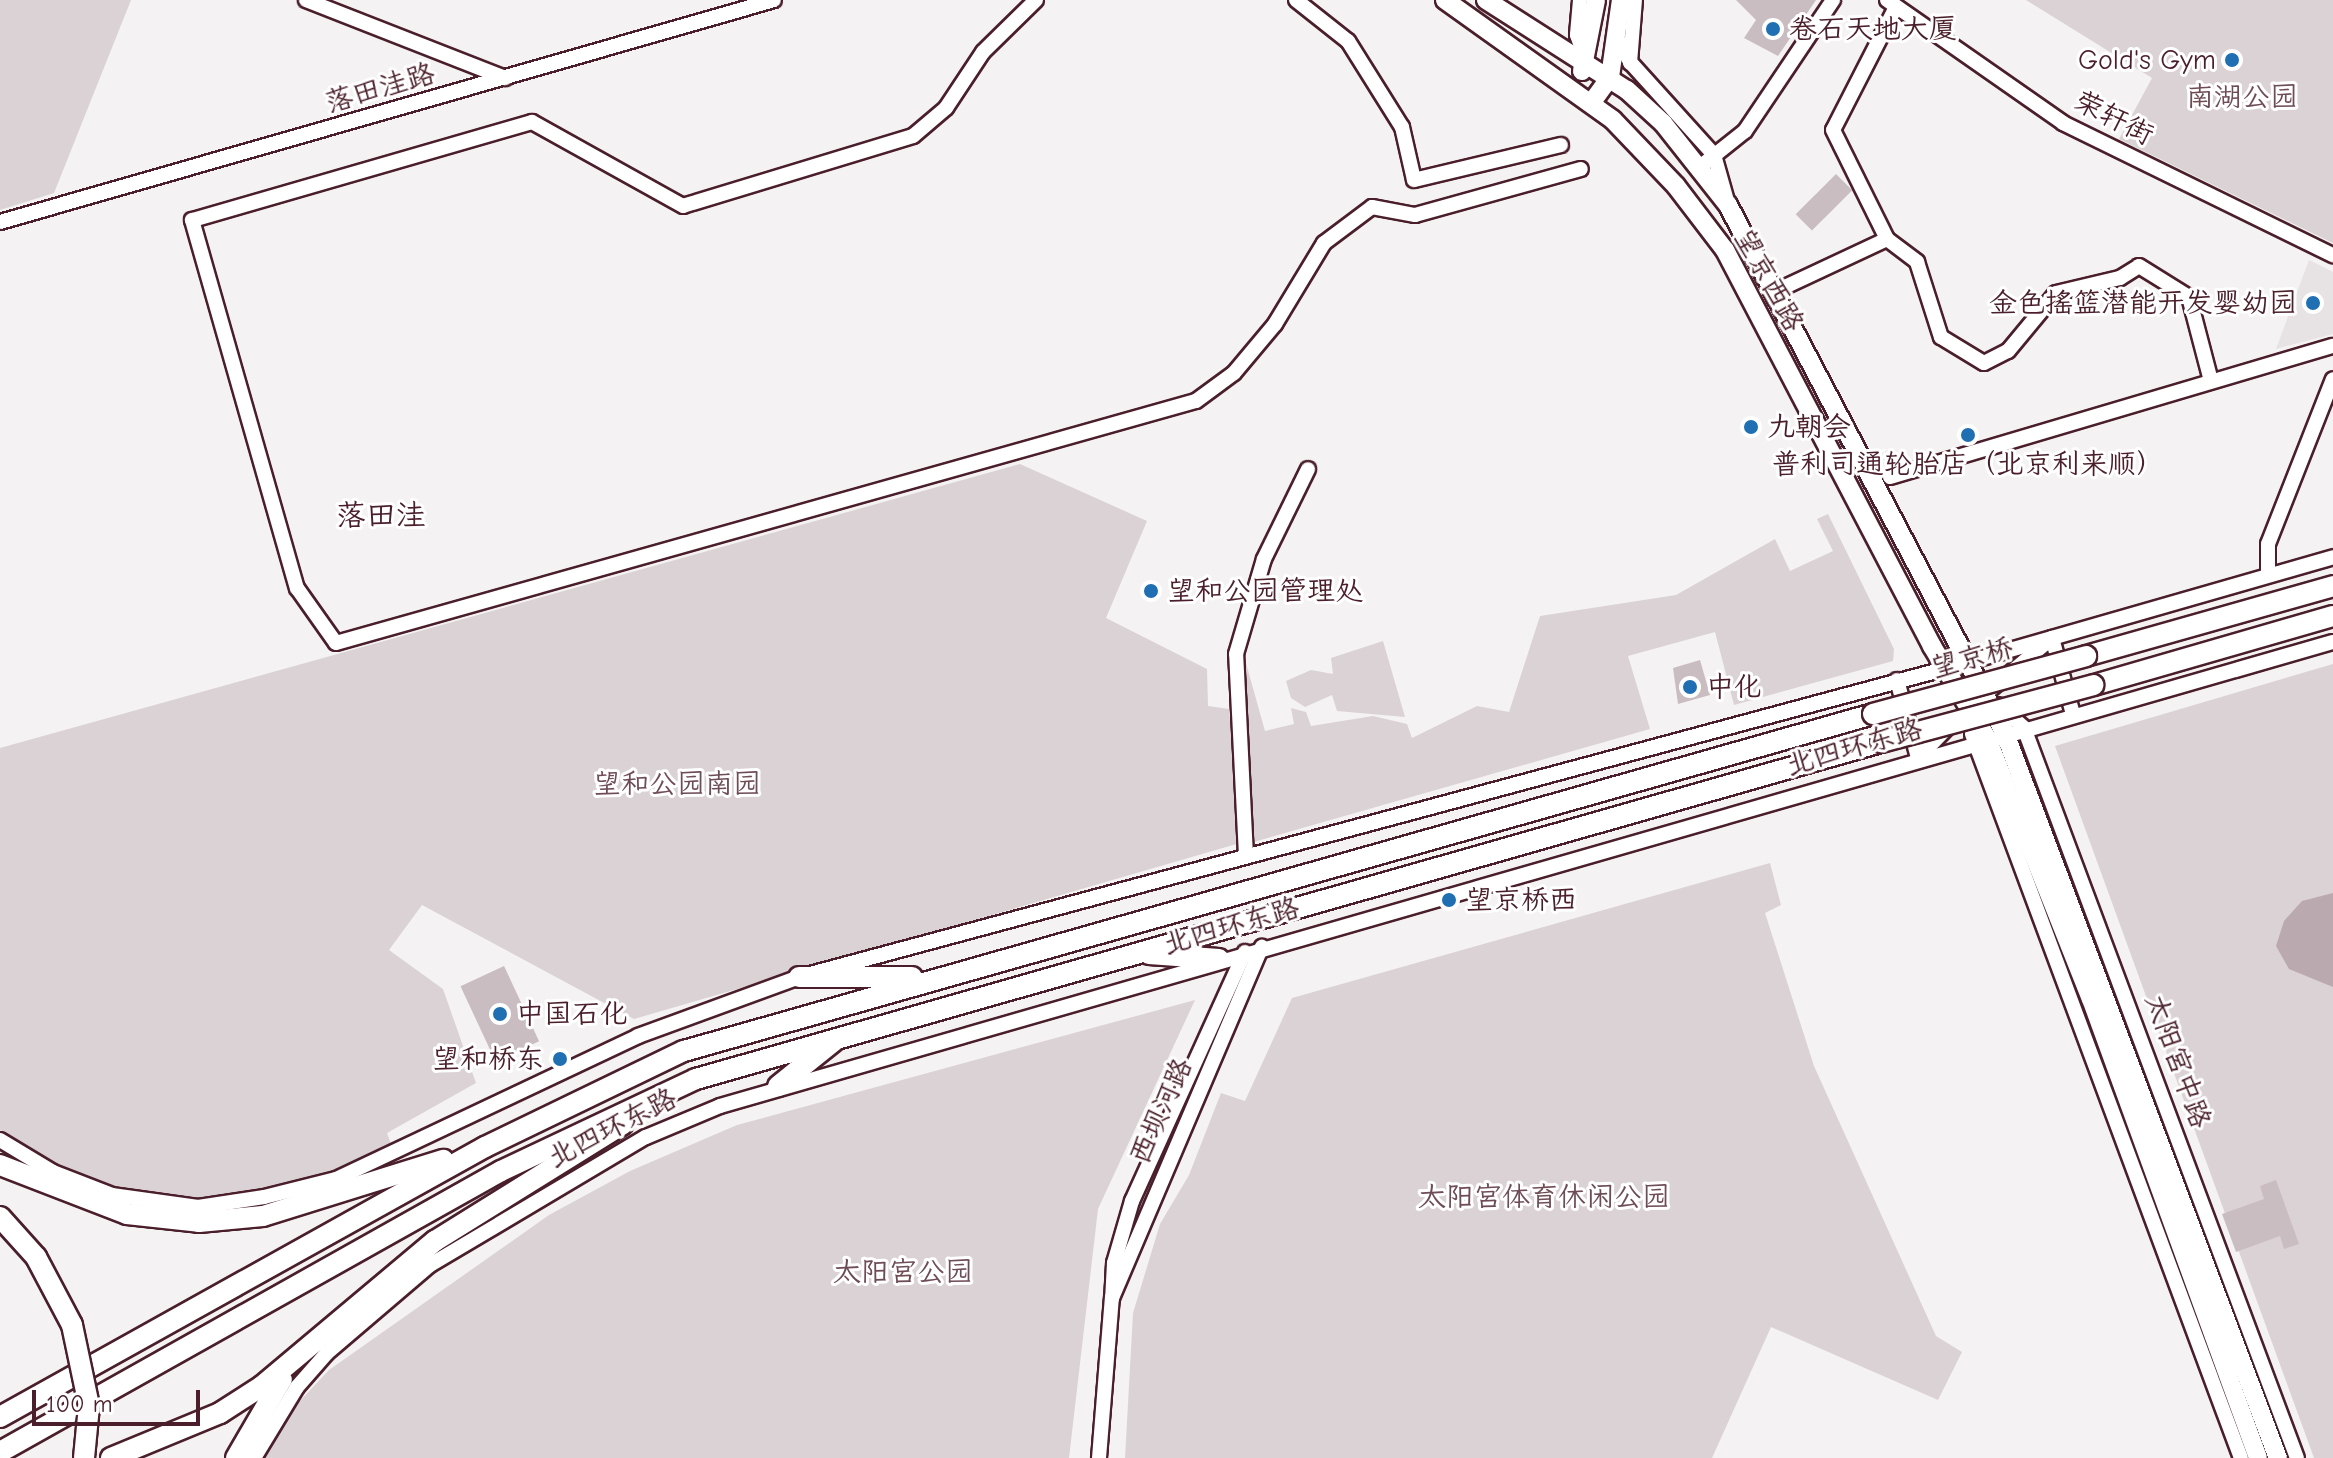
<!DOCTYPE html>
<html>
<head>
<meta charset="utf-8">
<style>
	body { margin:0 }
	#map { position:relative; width:2333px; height:1458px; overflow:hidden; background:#f4f2f2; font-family:"Comic Neue","LXGW WenKai TC",sans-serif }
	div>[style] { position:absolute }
	.built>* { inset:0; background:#e7e2e3 }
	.green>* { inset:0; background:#dbd2d5 }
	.water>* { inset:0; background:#baa9ae }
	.building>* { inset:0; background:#cabdc1; transform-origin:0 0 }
	.roads { filter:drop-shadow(2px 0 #4a1f2b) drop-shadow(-2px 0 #4a1f2b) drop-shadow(0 2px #4a1f2b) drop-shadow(0 -2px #4a1f2b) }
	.minor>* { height:14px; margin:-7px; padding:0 7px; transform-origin:7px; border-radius:7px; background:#fff }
	.major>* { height:18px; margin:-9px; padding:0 9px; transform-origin:9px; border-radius:9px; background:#fff }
	.highway>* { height:20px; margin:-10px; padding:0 10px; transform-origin:10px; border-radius:10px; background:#fff }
	.bridges { filter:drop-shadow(2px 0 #4a1f2b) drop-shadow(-2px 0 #4a1f2b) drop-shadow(0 2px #4a1f2b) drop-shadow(0 -2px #4a1f2b) }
	.highway-bridge>* { height:20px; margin:-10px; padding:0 10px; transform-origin:10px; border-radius:10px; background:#fff }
	.dots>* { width:22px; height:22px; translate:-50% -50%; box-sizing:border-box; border:4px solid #fff; border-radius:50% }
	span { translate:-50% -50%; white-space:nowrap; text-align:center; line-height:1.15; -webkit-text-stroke:6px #fff; paint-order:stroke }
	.poi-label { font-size:28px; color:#4a1f2b }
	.left { translate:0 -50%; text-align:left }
	.right { translate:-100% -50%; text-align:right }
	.street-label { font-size:28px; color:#4a1f2b }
	.park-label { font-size:28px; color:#6e4c56 }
	.neighbourhood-label { font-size:30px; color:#4a1f2b }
	.scale { position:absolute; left:32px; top:1390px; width:168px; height:36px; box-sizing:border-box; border:4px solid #4a1f2b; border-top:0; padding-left:10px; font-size:24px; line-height:28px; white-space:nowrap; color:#4a1f2b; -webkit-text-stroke:6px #fff; paint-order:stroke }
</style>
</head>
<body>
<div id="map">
	<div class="built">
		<i style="clip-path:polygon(2309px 260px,2333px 272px,2333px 334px,2276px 349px)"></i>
	</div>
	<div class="green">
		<i style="clip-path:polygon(0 0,131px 0,54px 193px,0 210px)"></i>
		<i style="clip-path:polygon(2026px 0,2333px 0,2333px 243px,2119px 139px,2152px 78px)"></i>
		<i style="clip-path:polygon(1020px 464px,1147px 521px,1106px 618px,1207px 669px,1208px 706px,1229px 709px,1240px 843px,634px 1019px,422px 905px,389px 950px,443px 989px,476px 1083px,387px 1133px,391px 1144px,317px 1179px,260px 1195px,190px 1198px,126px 1191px,63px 1167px,0 1130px,0 748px)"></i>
		<i style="clip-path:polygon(1828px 514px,1894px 649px,1893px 661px,1734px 705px,1715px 632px,1628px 656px,1650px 729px,1250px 843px,1244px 656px,1265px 731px,1294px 724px,1291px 708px,1306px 712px,1311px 726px,1373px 716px,1407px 724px,1412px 738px,1477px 706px,1509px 712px,1540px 616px,1676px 595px,1775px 539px,1790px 571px,1833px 551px,1817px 519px)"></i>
		<i style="clip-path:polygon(1383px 641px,1405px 717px,1337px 711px,1332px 695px,1305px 707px,1291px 698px,1286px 681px,1311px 670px,1333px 674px,1331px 658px)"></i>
		<i style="clip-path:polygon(2333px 664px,2333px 1458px,2314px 1458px,2055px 746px)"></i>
		<i style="clip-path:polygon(1770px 863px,1781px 905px,1765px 913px,1814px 1066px,1936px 1336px,1962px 1352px,1938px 1400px,1771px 1327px,1712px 1458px,1125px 1458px,1133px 1313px,1160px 1224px,1189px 1175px,1221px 1093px,1245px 1101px,1292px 998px)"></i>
		<i style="clip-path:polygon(1195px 1000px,1098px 1209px,1069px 1458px,265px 1458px,298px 1403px,329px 1370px,549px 1215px,630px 1171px,737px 1125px)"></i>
	</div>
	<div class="water">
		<i style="clip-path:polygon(2333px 893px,2333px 987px,2289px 969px,2276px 946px,2284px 921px,2302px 901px)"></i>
	</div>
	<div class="building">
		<i style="clip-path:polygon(1736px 0,1816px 0,1778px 56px,1744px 38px,1756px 20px)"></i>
		<i style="left:1836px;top:174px;width:23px;height:57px;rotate:45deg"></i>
		<i style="clip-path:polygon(1700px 660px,1710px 695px,1678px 704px,1673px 668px)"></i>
		<i style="left:504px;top:966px;width:83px;height:48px;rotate:65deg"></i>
		<i style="clip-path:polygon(2276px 1180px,2299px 1244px,2284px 1249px,2280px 1236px,2236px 1252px,2222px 1214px,2264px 1199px,2260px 1186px)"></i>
	</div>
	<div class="roads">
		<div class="minor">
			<i style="left:306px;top:0;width:214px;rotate:21.4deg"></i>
			<i style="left:1036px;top:0;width:74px;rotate:135.5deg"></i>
			<i style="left:983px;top:52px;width:67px;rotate:123.5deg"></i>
			<i style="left:946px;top:108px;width:43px;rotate:139.7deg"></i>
			<i style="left:913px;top:136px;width:240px;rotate:163.1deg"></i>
			<i style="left:683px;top:206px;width:173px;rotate:-150.9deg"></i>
			<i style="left:532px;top:122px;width:354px;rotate:163.9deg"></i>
			<i style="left:192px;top:220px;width:383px;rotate:74.1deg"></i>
			<i style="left:297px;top:588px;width:67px;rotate:54.7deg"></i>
			<i style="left:336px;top:643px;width:893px;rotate:-15.72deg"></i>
			<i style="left:1196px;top:401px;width:47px;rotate:-36.4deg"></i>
			<i style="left:1234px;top:373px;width:64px;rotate:-50.1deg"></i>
			<i style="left:1275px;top:324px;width:95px;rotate:-58.8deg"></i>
			<i style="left:1324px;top:243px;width:60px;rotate:-36.9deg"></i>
			<i style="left:1372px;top:207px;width:44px;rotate:10.5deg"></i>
			<i style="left:1415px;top:215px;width:172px;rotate:-15.5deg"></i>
			<i style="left:1296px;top:0;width:66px;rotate:38.3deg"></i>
			<i style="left:1348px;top:41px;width:102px;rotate:57.9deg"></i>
			<i style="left:1402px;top:127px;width:54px;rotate:77.2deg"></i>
			<i style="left:1414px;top:180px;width:151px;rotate:-13.4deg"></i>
			<i style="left:1580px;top:0;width:35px;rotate:95deg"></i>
			<i style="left:1577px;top:35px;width:20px;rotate:70deg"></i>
			<i style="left:1887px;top:0;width:215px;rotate:34.9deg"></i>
			<i style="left:2063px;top:123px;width:301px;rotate:26.1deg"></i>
			<i style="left:1896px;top:7px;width:138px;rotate:117.1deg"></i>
			<i style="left:1833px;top:130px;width:122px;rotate:63.6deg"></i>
			<i style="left:1887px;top:239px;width:38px;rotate:37deg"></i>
			<i style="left:1917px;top:262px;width:79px;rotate:72.3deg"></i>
			<i style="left:1941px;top:337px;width:50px;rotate:31.2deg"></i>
			<i style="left:1984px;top:363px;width:27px;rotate:-27deg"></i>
			<i style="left:2008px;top:351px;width:75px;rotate:-50.4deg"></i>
			<i style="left:2056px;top:293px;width:66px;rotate:-13.2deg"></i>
			<i style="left:2120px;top:278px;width:22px;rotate:-32deg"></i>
			<i style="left:2139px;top:266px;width:59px;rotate:31.8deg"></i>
			<i style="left:2189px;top:297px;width:87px;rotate:75.3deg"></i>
			<i style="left:1618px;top:40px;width:26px;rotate:61deg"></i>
			<i style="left:1631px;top:63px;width:124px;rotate:47.9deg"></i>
			<i style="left:1714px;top:155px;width:48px;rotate:74.2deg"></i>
			<i style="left:1630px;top:63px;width:63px;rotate:-85.5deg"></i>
			<i style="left:1701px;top:166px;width:56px;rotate:-38.5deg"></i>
			<i style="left:1745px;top:131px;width:158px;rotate:-56.1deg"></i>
			<i style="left:0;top:222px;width:805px;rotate:-16deg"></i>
			<i style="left:1774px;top:292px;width:125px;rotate:-25.1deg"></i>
			<i style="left:1890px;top:477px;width:462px;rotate:-16.5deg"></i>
			<i style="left:2268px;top:575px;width:31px;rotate:-90deg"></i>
			<i style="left:2268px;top:544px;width:177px;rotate:-68.5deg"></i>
			<i style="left:1897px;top:680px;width:81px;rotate:74.9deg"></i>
			<i style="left:1978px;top:700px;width:97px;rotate:-40deg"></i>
			<i style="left:2052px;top:638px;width:79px;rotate:74.6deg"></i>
			<i style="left:1998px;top:705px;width:35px;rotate:41deg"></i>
			<i style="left:2024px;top:728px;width:779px;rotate:69.5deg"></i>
			<i style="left:1972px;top:734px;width:772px;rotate:69.62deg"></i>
			<i style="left:1918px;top:758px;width:47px;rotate:-45.9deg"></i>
			<i style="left:1246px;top:856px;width:202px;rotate:-92.8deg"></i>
			<i style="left:1236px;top:654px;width:99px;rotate:-73.6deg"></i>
			<i style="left:1264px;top:559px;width:100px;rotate:-63.9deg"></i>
			<i style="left:1245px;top:952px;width:273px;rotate:114.4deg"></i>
			<i style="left:1132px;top:1201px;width:65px;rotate:106.2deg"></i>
			<i style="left:1114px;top:1263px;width:35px;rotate:93deg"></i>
			<i style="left:1112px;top:1298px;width:382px;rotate:-66.9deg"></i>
			<i style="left:0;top:1140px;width:62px;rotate:31.1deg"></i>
			<i style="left:53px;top:1172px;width:63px;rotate:21.3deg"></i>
			<i style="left:112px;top:1195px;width:87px;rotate:7.9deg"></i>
			<i style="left:198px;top:1207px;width:67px;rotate:-8.6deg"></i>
			<i style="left:264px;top:1197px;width:74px;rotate:-14deg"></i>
			<i style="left:336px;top:1179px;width:334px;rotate:-25.3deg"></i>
			<i style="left:638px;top:1036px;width:171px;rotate:-20.1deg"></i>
			<i style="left:799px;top:977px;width:1189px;rotate:-15.06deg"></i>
			<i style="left:1947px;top:668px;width:402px;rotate:-16deg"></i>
			<i style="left:254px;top:1458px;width:83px;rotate:-58.8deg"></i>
			<i style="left:297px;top:1387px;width:45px;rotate:-48.6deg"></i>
			<i style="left:327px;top:1353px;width:135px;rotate:-40.5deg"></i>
			<i style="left:430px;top:1265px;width:251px;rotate:-30.7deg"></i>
			<i style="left:646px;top:1137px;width:80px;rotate:-22.7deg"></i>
			<i style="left:720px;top:1106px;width:1678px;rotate:-16.05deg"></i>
			<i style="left:1099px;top:1458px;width:161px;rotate:-85.4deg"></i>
		</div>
		<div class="major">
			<i style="left:1445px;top:0;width:206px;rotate:35.5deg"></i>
			<i style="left:1613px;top:120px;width:91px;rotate:46.3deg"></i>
			<i style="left:1676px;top:186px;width:81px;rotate:52.6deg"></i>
			<i style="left:1725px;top:250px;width:447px;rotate:62.4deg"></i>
			<i style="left:1932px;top:646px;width:107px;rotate:59.1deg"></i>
			<i style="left:1987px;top:738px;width:281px;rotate:68.3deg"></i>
			<i style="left:2091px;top:999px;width:488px;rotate:70deg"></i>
			<i style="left:1486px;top:0;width:167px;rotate:32.6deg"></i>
			<i style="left:1627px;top:90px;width:49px;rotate:42.5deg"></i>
			<i style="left:1663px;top:123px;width:105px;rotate:51.6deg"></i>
			<i style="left:1728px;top:205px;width:596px;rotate:62.32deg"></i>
			<i style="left:2005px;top:733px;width:775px;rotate:69.37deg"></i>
			<i style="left:1582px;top:71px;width:72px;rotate:-78.8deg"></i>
			<i style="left:1592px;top:102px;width:31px;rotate:-54deg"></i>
			<i style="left:1610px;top:77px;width:78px;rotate:-81.9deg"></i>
		</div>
		<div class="highway">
			<i style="left:2086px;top:656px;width:257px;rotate:-15.8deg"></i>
			<i style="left:2094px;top:685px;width:249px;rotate:-16.1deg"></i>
			<i style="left:1149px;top:954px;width:70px;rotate:4.1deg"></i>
			<i style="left:799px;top:977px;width:113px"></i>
			<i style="left:778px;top:1086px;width:72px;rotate:-38.8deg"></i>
			<i style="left:0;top:1165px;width:136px;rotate:21.1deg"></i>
			<i style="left:127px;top:1214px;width:72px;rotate:6.3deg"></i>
			<i style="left:199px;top:1222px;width:64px;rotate:-5.4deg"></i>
			<i style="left:263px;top:1216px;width:189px;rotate:-17.3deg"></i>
			<i style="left:0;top:1417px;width:555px;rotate:-29.1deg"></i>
			<i style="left:485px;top:1147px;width:221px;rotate:-25.8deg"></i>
			<i style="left:684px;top:1051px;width:1236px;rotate:-15.82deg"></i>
			<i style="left:0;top:1452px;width:574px;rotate:-29.29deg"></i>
			<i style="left:501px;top:1171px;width:216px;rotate:-25.3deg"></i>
			<i style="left:696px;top:1079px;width:1232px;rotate:-15.88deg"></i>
			<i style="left:111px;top:1458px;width:118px;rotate:-22.4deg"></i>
			<i style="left:220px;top:1413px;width:50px;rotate:-32.7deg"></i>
			<i style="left:262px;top:1386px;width:226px;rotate:-40deg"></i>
			<i style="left:435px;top:1241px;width:221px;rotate:-31.9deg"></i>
			<i style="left:236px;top:1458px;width:91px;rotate:-59.8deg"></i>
		</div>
	</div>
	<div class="bridges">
		<div class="highway-bridge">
			<i style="left:1873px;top:714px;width:221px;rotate:-15.2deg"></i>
			<i style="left:1881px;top:742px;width:220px;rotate:-15deg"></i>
			<i style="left:0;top:1217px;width:54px;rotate:48deg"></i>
			<i style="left:36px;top:1257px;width:77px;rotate:62.1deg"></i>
			<i style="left:72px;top:1325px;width:83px;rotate:78.1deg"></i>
			<i style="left:89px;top:1406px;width:52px;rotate:95.5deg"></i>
		</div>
	</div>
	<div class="dots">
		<i style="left:1773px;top:29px;background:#1f6fb2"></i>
		<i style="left:2232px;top:60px;background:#1f6fb2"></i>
		<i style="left:2313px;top:303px;background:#1f6fb2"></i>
		<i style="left:1751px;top:427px;background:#1f6fb2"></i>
		<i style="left:1968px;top:435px;background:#1f6fb2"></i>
		<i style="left:1151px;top:591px;background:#1f6fb2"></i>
		<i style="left:1690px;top:687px;background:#1f6fb2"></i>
		<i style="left:1449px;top:900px;background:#1f6fb2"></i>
		<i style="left:500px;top:1014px;background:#1f6fb2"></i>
		<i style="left:560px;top:1059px;background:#1f6fb2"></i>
	</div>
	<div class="poi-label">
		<span class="left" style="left:1789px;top:29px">卷石天地大厦</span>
		<span class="right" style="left:2216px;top:60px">Gold's Gym</span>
		<span class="right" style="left:2297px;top:303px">金色摇篮潜能开发婴幼园</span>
		<span class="left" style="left:1767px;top:427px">九朝会</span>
		<span style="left:1968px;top:464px">普利司通轮胎店（北京利来顺）</span>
		<span class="left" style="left:1167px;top:591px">望和公园管理处</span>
		<span class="left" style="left:1706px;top:687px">中化</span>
		<span class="left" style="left:1465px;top:900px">望京桥西</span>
		<span class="left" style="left:516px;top:1014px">中国石化</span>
		<span class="right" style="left:544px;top:1059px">望和桥东</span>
	</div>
	<div class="street-label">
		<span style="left:380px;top:88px;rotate:-16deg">落田洼路</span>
		<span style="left:2114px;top:118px;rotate:27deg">荣轩街</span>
		<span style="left:1769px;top:280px;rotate:61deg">望京西路</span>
		<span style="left:1972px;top:658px;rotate:-15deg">望京桥</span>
		<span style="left:1854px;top:747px;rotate:-16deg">北四环东路</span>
		<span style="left:1231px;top:926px;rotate:-16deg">北四环东路</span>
		<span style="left:2178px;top:1061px;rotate:70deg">太阳宫中路</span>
		<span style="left:1161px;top:1111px;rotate:-66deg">西坝河路</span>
		<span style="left:612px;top:1128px;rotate:-27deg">北四环东路</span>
	</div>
	<div class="park-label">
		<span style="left:2242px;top:97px">南湖公园</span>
		<span style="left:677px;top:784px">望和公园南园</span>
		<span style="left:1544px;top:1197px">太阳宫体育休闲公园</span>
		<span style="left:903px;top:1272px">太阳宫公园</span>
	</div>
	<div class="neighbourhood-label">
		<span style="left:381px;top:516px">落田洼</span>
	</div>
	<div class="scale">100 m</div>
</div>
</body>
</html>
